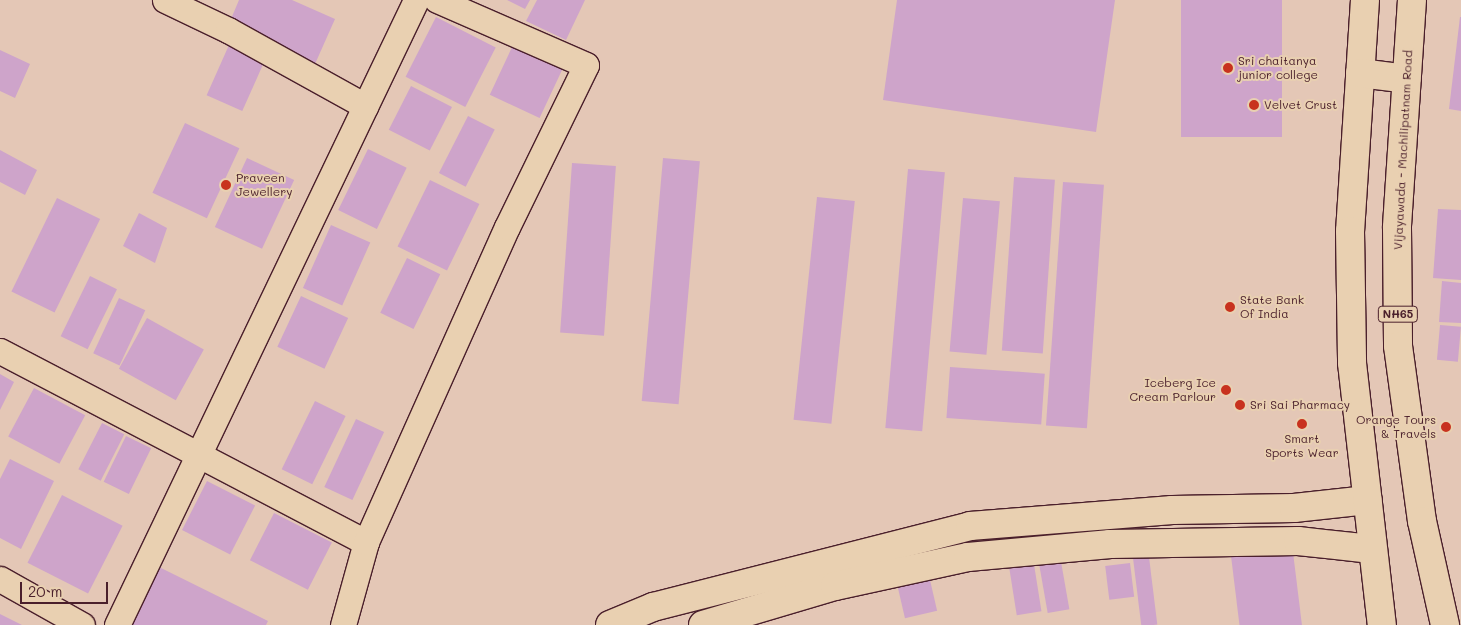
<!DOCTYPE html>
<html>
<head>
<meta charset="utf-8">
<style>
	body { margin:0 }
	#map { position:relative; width:1461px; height:625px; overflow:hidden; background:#e4c7b6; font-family:Mali,sans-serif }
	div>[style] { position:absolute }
	.building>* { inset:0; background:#cea4ca; transform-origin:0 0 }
	.roads { filter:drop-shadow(1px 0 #4a1f2b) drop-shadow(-1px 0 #4a1f2b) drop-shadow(0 1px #4a1f2b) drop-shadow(0 -1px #4a1f2b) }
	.street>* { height:25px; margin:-12.5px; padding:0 12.5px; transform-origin:12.5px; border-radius:12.5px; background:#e9d0b1 }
	.secondary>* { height:28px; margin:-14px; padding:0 14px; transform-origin:14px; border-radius:14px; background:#e9d0b1 }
	.highway>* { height:28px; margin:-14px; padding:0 14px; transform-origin:14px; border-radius:14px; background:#e9d0b1 }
	.dots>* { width:14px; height:14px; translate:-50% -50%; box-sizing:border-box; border:2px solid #e9d0b1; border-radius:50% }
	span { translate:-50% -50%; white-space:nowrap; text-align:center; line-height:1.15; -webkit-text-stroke:4px #e9d0b1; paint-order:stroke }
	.shield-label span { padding:1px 4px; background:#e9d0b1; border:1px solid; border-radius:4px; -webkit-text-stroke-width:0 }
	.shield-label { font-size:11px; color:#4a1f2b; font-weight:700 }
	.poi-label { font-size:12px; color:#4a1f2b }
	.left { translate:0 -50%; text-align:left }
	.right { translate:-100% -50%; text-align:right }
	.street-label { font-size:12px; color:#4a1f2b }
	.scale { position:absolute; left:20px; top:582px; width:88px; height:22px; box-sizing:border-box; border:2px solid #4a1f2b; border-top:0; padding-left:6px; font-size:15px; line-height:18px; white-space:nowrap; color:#4a1f2b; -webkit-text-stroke:4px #e9d0b1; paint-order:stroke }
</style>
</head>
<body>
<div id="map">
	<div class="building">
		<i style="clip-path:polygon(239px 0,292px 0,335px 19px,315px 64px,228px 26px)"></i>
		<i style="clip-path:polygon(507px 0,530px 0,525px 9px)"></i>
		<i style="clip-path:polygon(537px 0,585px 0,566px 40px,526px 21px)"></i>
		<i style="clip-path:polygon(897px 0,1115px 0,1096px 132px,883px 100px)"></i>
		<i style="left:1181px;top:0;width:101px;height:137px"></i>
		<i style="left:436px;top:17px;width:67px;height:67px;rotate:27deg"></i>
		<i style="clip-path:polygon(1460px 17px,1461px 17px,1461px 111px,1449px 109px)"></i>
		<i style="left:229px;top:45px;width:39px;height:55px;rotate:24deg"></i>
		<i style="left:513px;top:45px;width:55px;height:55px;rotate:25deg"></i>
		<i style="clip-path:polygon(0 50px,30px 64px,15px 98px,0 91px)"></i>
		<i style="left:411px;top:86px;width:46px;height:49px;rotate:27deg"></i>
		<i style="left:468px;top:116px;width:30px;height:64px;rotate:27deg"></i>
		<i style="left:185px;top:123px;width:60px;height:77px;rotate:25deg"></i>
		<i style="left:368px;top:149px;width:43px;height:68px;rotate:26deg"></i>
		<i style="clip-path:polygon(0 150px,37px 170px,25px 195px,0 182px)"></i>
		<i style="left:247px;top:158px;width:52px;height:76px;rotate:25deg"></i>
		<i style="left:663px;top:158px;width:37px;height:244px;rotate:5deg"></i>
		<i style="left:572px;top:163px;width:44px;height:170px;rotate:4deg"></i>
		<i style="left:908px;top:169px;width:37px;height:260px;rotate:5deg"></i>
		<i style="left:1014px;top:177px;width:41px;height:174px;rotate:4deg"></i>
		<i style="left:430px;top:180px;width:55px;height:74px;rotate:26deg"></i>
		<i style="left:1063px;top:182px;width:41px;height:244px;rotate:4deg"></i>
		<i style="left:817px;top:197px;width:38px;height:224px;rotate:6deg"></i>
		<i style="left:57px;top:198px;width:48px;height:104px;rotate:26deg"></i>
		<i style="left:963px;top:198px;width:37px;height:154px;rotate:5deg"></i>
		<i style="clip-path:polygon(1438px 209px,1461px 210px,1461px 280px,1433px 278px)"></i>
		<i style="clip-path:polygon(139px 213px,167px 228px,155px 263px,123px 246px)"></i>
		<i style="left:331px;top:225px;width:43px;height:69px;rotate:24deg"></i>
		<i style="left:407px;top:258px;width:37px;height:61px;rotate:26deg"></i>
		<i style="left:90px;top:276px;width:30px;height:67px;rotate:26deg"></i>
		<i style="clip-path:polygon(1442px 281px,1461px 283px,1461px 323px,1439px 322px)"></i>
		<i style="left:301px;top:296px;width:52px;height:56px;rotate:25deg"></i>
		<i style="left:119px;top:298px;width:29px;height:61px;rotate:25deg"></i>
		<i style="left:147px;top:318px;width:65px;height:58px;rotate:29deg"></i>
		<i style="left:1440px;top:325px;width:21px;height:35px;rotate:5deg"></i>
		<i style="left:950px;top:367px;width:95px;height:51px;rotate:4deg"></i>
		<i style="clip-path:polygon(0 374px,14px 382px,0 410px)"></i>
		<i style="left:34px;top:388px;width:58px;height:55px;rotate:28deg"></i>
		<i style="left:315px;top:401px;width:34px;height:76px;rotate:26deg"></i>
		<i style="left:356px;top:419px;width:31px;height:75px;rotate:25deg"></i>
		<i style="left:102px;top:423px;width:25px;height:52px;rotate:27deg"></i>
		<i style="left:126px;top:436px;width:28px;height:51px;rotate:26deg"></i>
		<i style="clip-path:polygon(10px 459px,54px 481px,21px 549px,0 538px,0 479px)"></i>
		<i style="left:207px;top:481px;width:54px;height:55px;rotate:27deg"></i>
		<i style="left:62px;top:495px;width:68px;height:76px;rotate:27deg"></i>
		<i style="left:274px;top:513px;width:65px;height:53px;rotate:27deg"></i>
		<i style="left:1292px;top:544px;width:82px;height:62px;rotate:83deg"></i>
		<i style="left:1060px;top:556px;width:54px;height:22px;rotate:80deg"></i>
		<i style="left:1149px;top:557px;width:68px;height:16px;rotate:83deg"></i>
		<i style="left:1033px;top:558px;width:54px;height:25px;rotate:81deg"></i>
		<i style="left:1130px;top:563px;width:34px;height:25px;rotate:83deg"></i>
		<i style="clip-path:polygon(159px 567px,268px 621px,266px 625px,131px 625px)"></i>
		<i style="left:927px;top:567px;width:45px;height:33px;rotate:77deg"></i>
		<i style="clip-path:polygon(0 614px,22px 625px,0 625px)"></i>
	</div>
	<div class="roads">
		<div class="street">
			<i style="left:165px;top:0;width:70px;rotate:25.5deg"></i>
			<i style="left:228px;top:30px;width:157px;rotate:29deg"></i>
			<i style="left:0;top:351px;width:413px;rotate:27.6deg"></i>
			<i style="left:0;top:579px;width:94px;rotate:29.3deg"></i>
			<i style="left:117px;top:625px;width:693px;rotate:-64.43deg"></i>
			<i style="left:343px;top:625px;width:86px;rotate:-74.5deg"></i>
			<i style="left:366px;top:542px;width:345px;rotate:-65.9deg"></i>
			<i style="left:507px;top:227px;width:180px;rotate:-64deg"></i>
			<i style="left:586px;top:65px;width:163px;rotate:-156.4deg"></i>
		</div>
		<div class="secondary">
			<i style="left:610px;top:625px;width:47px;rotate:-22.7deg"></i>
			<i style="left:653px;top:607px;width:327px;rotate:-14.3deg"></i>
			<i style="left:970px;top:526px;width:203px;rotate:-4.5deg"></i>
			<i style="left:1172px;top:510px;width:122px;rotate:-0.9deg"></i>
			<i style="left:1294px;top:508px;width:74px;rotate:-6.2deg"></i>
			<i style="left:703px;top:625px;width:138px;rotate:-16.5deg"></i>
			<i style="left:835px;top:586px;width:136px;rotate:-12.3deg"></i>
			<i style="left:968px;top:557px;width:143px;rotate:-5.2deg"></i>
			<i style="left:1110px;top:544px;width:188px;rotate:-0.9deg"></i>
			<i style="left:1298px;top:541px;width:74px;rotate:6.2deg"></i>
		</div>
		<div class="highway">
			<i style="left:1365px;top:0;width:231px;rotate:93.7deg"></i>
			<i style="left:1350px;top:231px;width:132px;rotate:89.1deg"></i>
			<i style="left:1352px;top:363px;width:264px;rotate:83.5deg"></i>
			<i style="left:1412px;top:0;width:228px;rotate:93.8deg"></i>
			<i style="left:1397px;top:228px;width:118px;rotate:89.5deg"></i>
			<i style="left:1398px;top:346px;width:177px;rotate:82.2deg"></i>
			<i style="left:1422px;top:521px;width:107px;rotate:77.5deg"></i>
			<i style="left:1360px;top:73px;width:47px;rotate:7.3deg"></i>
		</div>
	</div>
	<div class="dots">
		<i style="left:1228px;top:68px;background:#c8321e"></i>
		<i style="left:1254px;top:105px;background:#c8321e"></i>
		<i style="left:226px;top:185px;background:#c8321e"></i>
		<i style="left:1230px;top:307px;background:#c8321e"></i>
		<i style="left:1226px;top:390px;background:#c8321e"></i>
		<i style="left:1240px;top:405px;background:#c8321e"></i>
		<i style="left:1302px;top:424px;background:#c8321e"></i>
		<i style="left:1446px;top:427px;background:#c8321e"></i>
	</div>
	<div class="shield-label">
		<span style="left:1398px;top:314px">NH65</span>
	</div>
	<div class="poi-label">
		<span class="left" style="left:1238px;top:68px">Sri chaitanya<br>junior college</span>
		<span class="left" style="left:1264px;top:105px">Velvet Crust</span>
		<span class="left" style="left:236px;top:185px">Praveen<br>Jewellery</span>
		<span class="left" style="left:1240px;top:307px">State Bank<br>Of India</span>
		<span class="right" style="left:1216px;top:390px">Iceberg Ice<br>Cream Parlour</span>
		<span class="left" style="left:1250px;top:405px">Sri Sai Pharmacy</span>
		<span class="right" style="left:1436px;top:427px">Orange Tours<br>&amp; Travels</span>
		<span style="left:1302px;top:446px">Smart<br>Sports Wear</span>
	</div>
	<div class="street-label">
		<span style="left:1403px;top:150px;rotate:-87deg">Vijayawada - Machilipatnam Road</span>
	</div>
	<div class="scale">20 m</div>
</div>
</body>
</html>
